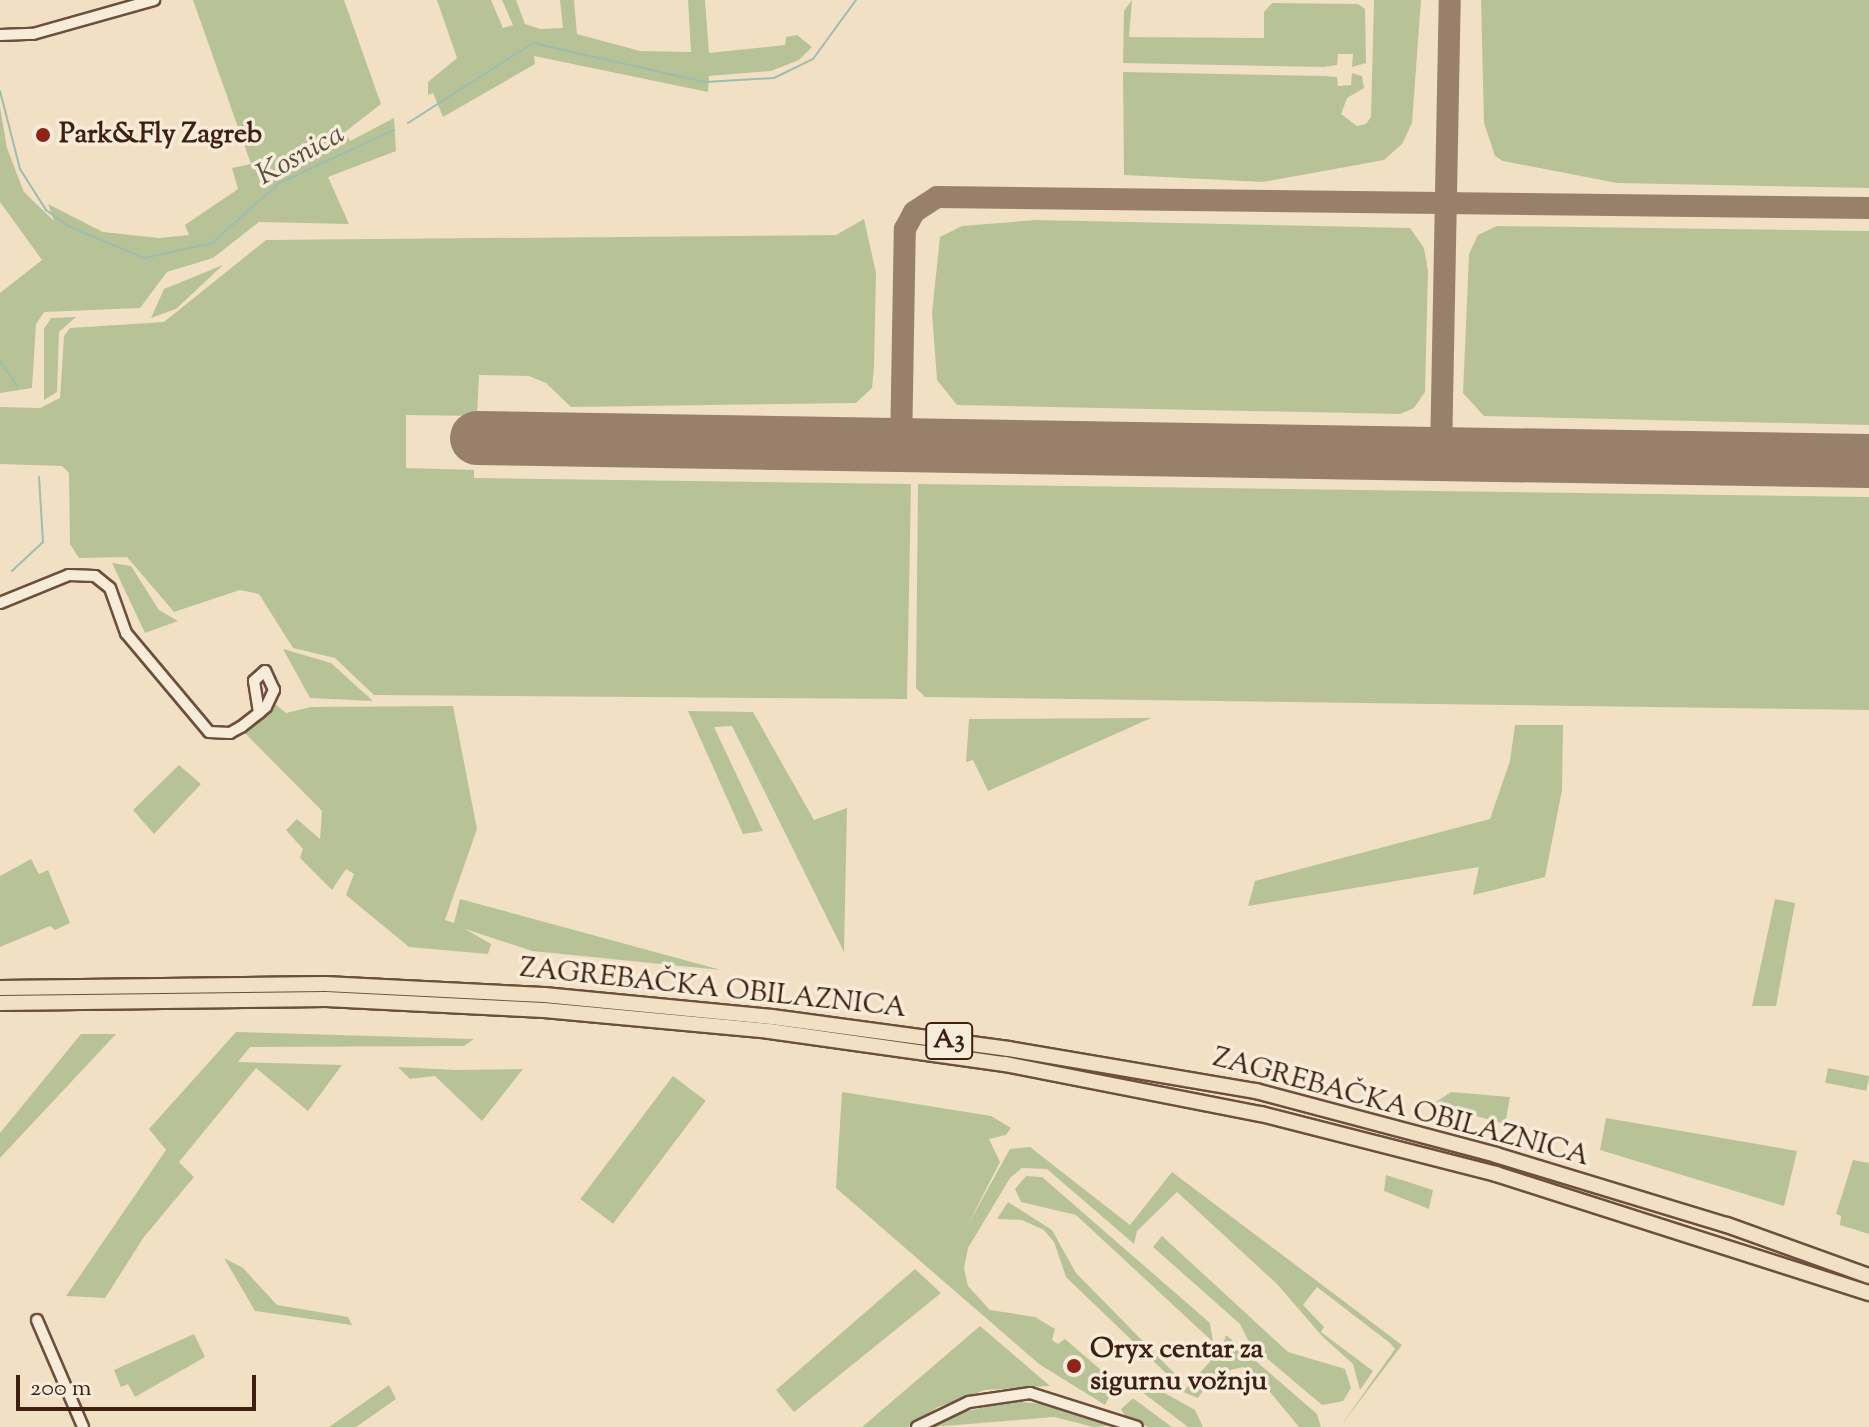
<!DOCTYPE html>
<html>
<head>
<meta charset="utf-8">
<style>
	body { margin:0 }
	#map { position:relative; width:1869px; height:1427px; overflow:hidden; background:#f2e0c5; font-family:"Sorts Mill Goudy",serif }
	div>[style] { position:absolute }
	.green>* { inset:0; background:#b7c397; transform-origin:0 0 }
	.stream>* { height:2px; margin:-1px; padding:0 1px; transform-origin:1px; border-radius:1px; background:#9cbdb0 }
	.taxiway>* { height:22px; margin:-11px; padding:0 11px; transform-origin:11px; border-radius:11px; background:#98806a }
	.runway>* { height:54px; margin:-27px; padding:0 27px; transform-origin:27px; border-radius:27px; background:#98806a }
	.roads { filter:drop-shadow(2px 0 #6c4f3c) drop-shadow(-2px 0 #6c4f3c) drop-shadow(0 2px #6c4f3c) drop-shadow(0 -2px #6c4f3c) }
	.minor>* { height:10px; margin:-5px; padding:0 5px; transform-origin:5px; border-radius:5px; background:#f7ebd9 }
	.highway>* { height:14px; margin:-7px; padding:0 7px; transform-origin:7px; border-radius:7px; background:#f2e0c5 }
	.dots>* { width:22px; height:22px; translate:-50% -50%; box-sizing:border-box; border:4px solid #f7ebd9; border-radius:50% }
	span { translate:-50% -50%; white-space:nowrap; text-align:center; line-height:1.15; -webkit-text-stroke:7px #f7ebd9; paint-order:stroke }
	.shield-label span { padding:2px 6px; background:#f7ebd9; border:2px solid; border-radius:6px; -webkit-text-stroke-width:0 }
	.shield-label { font-size:26px; color:#3f1f0f; font-weight:700 }
	.poi-label { font-size:28px; color:#3f1f0f; font-weight:700 }
	.left { translate:0 -50%; text-align:left }
	.street-label { font-size:28px; color:#3f1f0f }
	.water-label { font-size:30px; color:#5b4e3f; font-style:italic }
	.scale { position:absolute; left:16px; top:1375px; width:240px; height:36px; box-sizing:border-box; border:4px solid #3f1f0f; border-top:0; padding-left:10px; font-size:24px; line-height:28px; white-space:nowrap; color:#3f1f0f; -webkit-text-stroke:6px #f7ebd9; paint-order:stroke }
</style>
</head>
<body>
<div id="map">
	<div class="green">
		<i style="clip-path:polygon(193px 0,344px 0,381px 104px,345px 132px,350px 141px,394px 118px,396px 151px,328px 177px,349px 224px,259px 222px,213px 258px,167px 272px,140px 308px,44px 312px,36px 324px,32px 388px,0 393px,0 293px,42px 260px,0 202px,0 107px,7px 148px,24px 192px,54px 221px,48px 204px,103px 232px,159px 238px,189px 235px,185px 225px,238px 189px,232px 168px,251px 164px)"></i>
		<i style="clip-path:polygon(437px 0,491px 0,503px 28px,513px 25px,502px 0,516px 0,525px 24px,540px 29px,563px 28px,560px 0,574px 0,577px 34px,640px 51px,691px 52px,688px 0,705px 0,709px 53px,785px 45px,786px 37px,797px 35px,812px 47px,799px 60px,771px 71px,709px 76px,708px 92px,534px 56px,535px 64px,443px 117px,433px 93px,428px 95px,428px 82px,457px 58px)"></i>
		<i style="clip-path:polygon(1132px 0,1129px 37px,1264px 38px,1264px 12px,1272px 3px,1358px 4px,1365px 9px,1366px 63px,1352px 67px,1353px 54px,1338px 54px,1337px 65px,1324px 67px,1123px 63px,1124px 11px)"></i>
		<i style="clip-path:polygon(1374px 0,1421px 0,1412px 123px,1402px 144px,1384px 160px,1263px 182px,1124px 175px,1123px 72px,1325px 76px,1337px 77px,1338px 86px,1351px 85px,1352px 73px,1362px 76px,1364px 88px,1347px 98px,1341px 114px,1357px 126px,1366px 124px,1371px 117px)"></i>
		<i style="clip-path:polygon(1481px 0,1869px 0,1869px 188px,1617px 183px,1503px 161px,1495px 156px,1484px 123px)"></i>
		<i style="clip-path:polygon(864px 219px,876px 273px,874px 368px,872px 388px,856px 403px,571px 407px,546px 383px,529px 376px,479px 375px,477px 416px,406px 415px,406px 468px,474px 470px,474px 478px,911px 484px,907px 699px,374px 695px,335px 658px,293px 648px,259px 594px,240px 590px,174px 612px,127px 557px,79px 558px,70px 544px,69px 473px,62px 466px,0 464px,0 407px,40px 408px,60px 398px,64px 336px,70px 328px,164px 322px,266px 240px,836px 235px)"></i>
		<i style="clip-path:polygon(1035px 220px,1410px 228px,1424px 248px,1428px 271px,1425px 392px,1414px 408px,1400px 414px,957px 405px,937px 380px,932px 313px,940px 237px,962px 226px)"></i>
		<i style="clip-path:polygon(1497px 226px,1869px 231px,1869px 425px,1484px 416px,1463px 393px,1469px 254px,1478px 235px)"></i>
		<i style="clip-path:polygon(223px 265px,176px 309px,151px 318px,164px 289px)"></i>
		<i style="clip-path:polygon(76px 317px,59px 332px,57px 392px,44px 400px,44px 329px,51px 318px)"></i>
		<i style="clip-path:polygon(918px 484px,1869px 497px,1869px 710px,925px 697px,916px 688px)"></i>
		<i style="clip-path:polygon(112px 563px,131px 566px,159px 610px,178px 621px,145px 633px)"></i>
		<i style="clip-path:polygon(283px 649px,331px 663px,373px 701px,310px 698px)"></i>
		<i style="clip-path:polygon(274px 703px,286px 713px,311px 707px,453px 706px,477px 829px,445px 920px,454px 923px,460px 899px,721px 970px,532px 951px,465px 929px,491px 944px,488px 954px,409px 947px,346px 895px,354px 874px,346px 869px,332px 890px,300px 858px,303px 849px,286px 830px,297px 819px,320px 839px,322px 811px,242px 730px)"></i>
		<i style="clip-path:polygon(688px 711px,753px 712px,814px 820px,847px 808px,844px 952px,732px 726px,714px 727px,763px 831px,743px 834px)"></i>
		<i style="clip-path:polygon(1151px 718px,988px 791px,973px 760px,966px 762px,969px 719px)"></i>
		<i style="clip-path:polygon(1515px 725px,1563px 725px,1562px 790px,1545px 877px,1473px 895px,1479px 867px,1248px 906px,1255px 881px,1490px 819px,1510px 761px)"></i>
		<i style="clip-path:polygon(179px 765px,201px 784px,154px 834px,133px 810px)"></i>
		<i style="clip-path:polygon(31px 859px,39px 874px,48px 870px,70px 923px,55px 930px,50px 926px,0 947px,0 876px)"></i>
		<i style="clip-path:polygon(1775px 899px,1795px 903px,1776px 1006px,1752px 1006px)"></i>
		<i style="clip-path:polygon(236px 1032px,474px 1039px,464px 1046px,250px 1047px,238px 1062px,342px 1065px,308px 1111px,256px 1068px,179px 1162px,194px 1177px,144px 1237px,105px 1298px,66px 1296px,166px 1150px,149px 1129px)"></i>
		<i style="clip-path:polygon(81px 1034px,116px 1034px,0 1158px,0 1133px)"></i>
		<i style="clip-path:polygon(398px 1067px,455px 1070px,523px 1069px,482px 1121px,435px 1076px,410px 1079px)"></i>
		<i style="left:1828px;top:1068px;width:42px;height:15px;rotate:11deg"></i>
		<i style="left:673px;top:1076px;width:41px;height:154px;rotate:37deg"></i>
		<i style="clip-path:polygon(842px 1092px,991px 1116px,1011px 1128px,1006px 1135px,989px 1139px,1000px 1162px,966px 1228px,1010px 1149px,1030px 1147px,1130px 1225px,1172px 1172px,1402px 1345px,1340px 1427px,1395px 1349px,1390px 1343px,1317px 1287px,1303px 1305px,1324px 1327px,1321px 1332px,1373px 1371px,1360px 1390px,1353px 1364px,1322px 1336px,1277px 1284px,1177px 1192px,1137px 1231px,1134px 1244px,1047px 1169px,1022px 1168px,1010px 1178px,968px 1248px,964px 1268px,968px 1286px,990px 1310px,1035px 1317px,1055px 1329px,1052px 1340px,1058px 1344px,1065px 1339px,1116px 1383px,1105px 1405px,1039px 1364px,836px 1188px)"></i>
		<i style="clip-path:polygon(1451px 1092px,1510px 1097px,1505px 1124px,1433px 1104px)"></i>
		<i style="clip-path:polygon(1606px 1118px,1797px 1151px,1784px 1206px,1600px 1150px)"></i>
		<i style="clip-path:polygon(1853px 1160px,1869px 1163px,1869px 1234px,1840px 1225px,1841px 1216px,1836px 1214px)"></i>
		<i style="clip-path:polygon(1386px 1175px,1433px 1190px,1429px 1209px,1384px 1191px)"></i>
		<i style="clip-path:polygon(1026px 1176px,1042px 1177px,1210px 1323px,1213px 1342px,1076px 1215px,1021px 1202px,1015px 1189px)"></i>
		<i style="clip-path:polygon(1008px 1202px,1052px 1230px,1076px 1273px,1179px 1378px,1173px 1380px,1066px 1277px,1054px 1242px,1044px 1230px,1022px 1220px,997px 1219px)"></i>
		<i style="clip-path:polygon(1162px 1236px,1288px 1352px,1345px 1369px,1351px 1388px,1343px 1401px,1322px 1405px,1250px 1344px,1240px 1324px,1153px 1247px)"></i>
		<i style="clip-path:polygon(224px 1258px,243px 1268px,277px 1305px,348px 1317px,352px 1325px,255px 1311px)"></i>
		<i style="clip-path:polygon(915px 1269px,941px 1293px,794px 1412px,776px 1390px)"></i>
		<i style="clip-path:polygon(980px 1326px,1050px 1386px,985px 1390px,938px 1407px,908px 1427px,862px 1427px)"></i>
		<i style="clip-path:polygon(194px 1334px,205px 1357px,135px 1397px,128px 1384px,121px 1387px,114px 1370px)"></i>
		<i style="clip-path:polygon(1226px 1335px,1317px 1414px,1321px 1427px,1299px 1427px,1255px 1374px,1243px 1367px,1214px 1374px,1198px 1398px,1183px 1392px,1222px 1348px)"></i>
		<i style="clip-path:polygon(1147px 1383px,1195px 1410px,1203px 1427px,1188px 1427px,1142px 1392px,1139px 1387px)"></i>
		<i style="clip-path:polygon(389px 1385px,396px 1399px,356px 1427px,329px 1427px)"></i>
		<i style="clip-path:polygon(1132px 1399px,1134px 1399px,1172px 1427px,1148px 1427px,1126px 1418px,1121px 1409px)"></i>
		<i style="clip-path:polygon(1009px 1401px,1054px 1405px,1114px 1425px,1094px 1427px,1054px 1417px,932px 1427px,956px 1414px)"></i>
	</div>
	<div class="stream">
		<i style="left:0;top:91px;width:81px;rotate:75.6deg"></i>
		<i style="left:20px;top:169px;width:49px;rotate:57.6deg"></i>
		<i style="left:46px;top:210px;width:27px;rotate:36deg"></i>
		<i style="left:68px;top:226px;width:82px;rotate:22.8deg"></i>
		<i style="left:144px;top:258px;width:70px;rotate:-12.4deg"></i>
		<i style="left:212px;top:243px;width:90px;rotate:-41.8deg"></i>
		<i style="left:279px;top:183px;width:127px;rotate:-24.7deg"></i>
		<i style="left:408px;top:123px;width:148px;rotate:-32.6deg"></i>
		<i style="left:533px;top:43px;width:176px;rotate:12.8deg"></i>
		<i style="left:705px;top:82px;width:69px;rotate:-3.3deg"></i>
		<i style="left:774px;top:78px;width:43px;rotate:-26deg"></i>
		<i style="left:813px;top:59px;width:73px;rotate:-53.9deg"></i>
		<i style="left:0;top:361px;width:32px;rotate:56deg"></i>
		<i style="left:12px;top:571px;width:42px;rotate:-43.1deg"></i>
		<i style="left:43px;top:542px;width:65px;rotate:-93.5deg"></i>
	</div>
	<div class="taxiway">
		<i style="left:901px;top:448px;width:219px;rotate:-89deg"></i>
		<i style="left:905px;top:229px;width:19px;rotate:-62deg"></i>
		<i style="left:914px;top:212px;width:27px;rotate:-33deg"></i>
		<i style="left:937px;top:197px;width:932px;rotate:0.68deg"></i>
		<i style="left:1441px;top:455px;width:455px;rotate:-88.9deg"></i>
	</div>
	<div class="runway">
		<i style="left:477px;top:438px;width:1392px;rotate:0.95deg"></i>
	</div>
	<div class="roads">
		<div class="minor">
			<i style="left:0;top:35px;width:33px;rotate:-2deg"></i>
			<i style="left:33px;top:34px;width:126px;rotate:-15.7deg"></i>
			<i style="left:0;top:603px;width:74px;rotate:-22.1deg"></i>
			<i style="left:69px;top:575px;width:26px;rotate:2deg"></i>
			<i style="left:95px;top:576px;width:19px;rotate:39deg"></i>
			<i style="left:110px;top:588px;width:48px;rotate:70.4deg"></i>
			<i style="left:126px;top:633px;width:129px;rotate:50deg"></i>
			<i style="left:209px;top:732px;width:21px;rotate:3deg"></i>
			<i style="left:230px;top:733px;width:13px;rotate:-29deg"></i>
			<i style="left:241px;top:727px;width:23px;rotate:-38deg"></i>
			<i style="left:259px;top:713px;width:9px;rotate:-41deg"></i>
			<i style="left:266px;top:707px;width:19px;rotate:-65deg"></i>
			<i style="left:274px;top:690px;width:21px;rotate:-115deg"></i>
			<i style="left:265px;top:671px;width:15px;rotate:138deg"></i>
			<i style="left:254px;top:681px;width:32px;rotate:81deg"></i>
			<i style="left:37px;top:1320px;width:116px;rotate:66.7deg"></i>
			<i style="left:917px;top:1427px;width:58px;rotate:-25.7deg"></i>
			<i style="left:969px;top:1402px;width:62px;rotate:-8.4deg"></i>
			<i style="left:1030px;top:1393px;width:112px;rotate:17.6deg"></i>
		</div>
		<div class="highway">
			<i style="left:0;top:988px;width:325px;rotate:-0.7deg"></i>
			<i style="left:325px;top:984px;width:219px;rotate:2.9deg"></i>
			<i style="left:544px;top:995px;width:229px;rotate:5.5deg"></i>
			<i style="left:772px;top:1017px;width:239px;rotate:7.7deg"></i>
			<i style="left:1009px;top:1049px;width:251px;rotate:9.7deg"></i>
			<i style="left:1256px;top:1091px;width:248px;rotate:14.9deg"></i>
			<i style="left:1496px;top:1155px;width:241px;rotate:16.9deg"></i>
			<i style="left:1727px;top:1225px;width:151px;rotate:19.8deg"></i>
			<i style="left:0;top:1003px;width:326px;rotate:-0.7deg"></i>
			<i style="left:326px;top:999px;width:218px;rotate:2.9deg"></i>
			<i style="left:544px;top:1010px;width:226px;rotate:5.3deg"></i>
			<i style="left:769px;top:1031px;width:238px;rotate:8deg"></i>
			<i style="left:1005px;top:1064px;width:261px;rotate:11.1deg"></i>
			<i style="left:1261px;top:1114px;width:243px;rotate:14.3deg"></i>
			<i style="left:1496px;top:1174px;width:392px;rotate:17.7deg"></i>
		</div>
	</div>
	<div class="dots">
		<i style="left:43px;top:135px;background:#8f2418"></i>
		<i style="left:1074px;top:1366px;background:#8f2418"></i>
	</div>
	<div class="shield-label">
		<span style="left:949px;top:1041px">A3</span>
	</div>
	<div class="poi-label">
		<span class="left" style="left:59px;top:135px">Park&amp;Fly Zagreb</span>
		<span class="left" style="left:1090px;top:1366px">Oryx centar za<br>sigurnu vožnju</span>
	</div>
	<div class="street-label">
		<span style="left:713px;top:989px;rotate:6deg">ZAGREBAČKA OBILAZNICA</span>
		<span style="left:1401px;top:1108px;rotate:15deg">ZAGREBAČKA OBILAZNICA</span>
	</div>
	<div class="water-label">
		<span style="left:301px;top:156px;rotate:-29deg">Kosnica</span>
	</div>
	<div class="scale">200 m</div>
</div>
</body>
</html>
